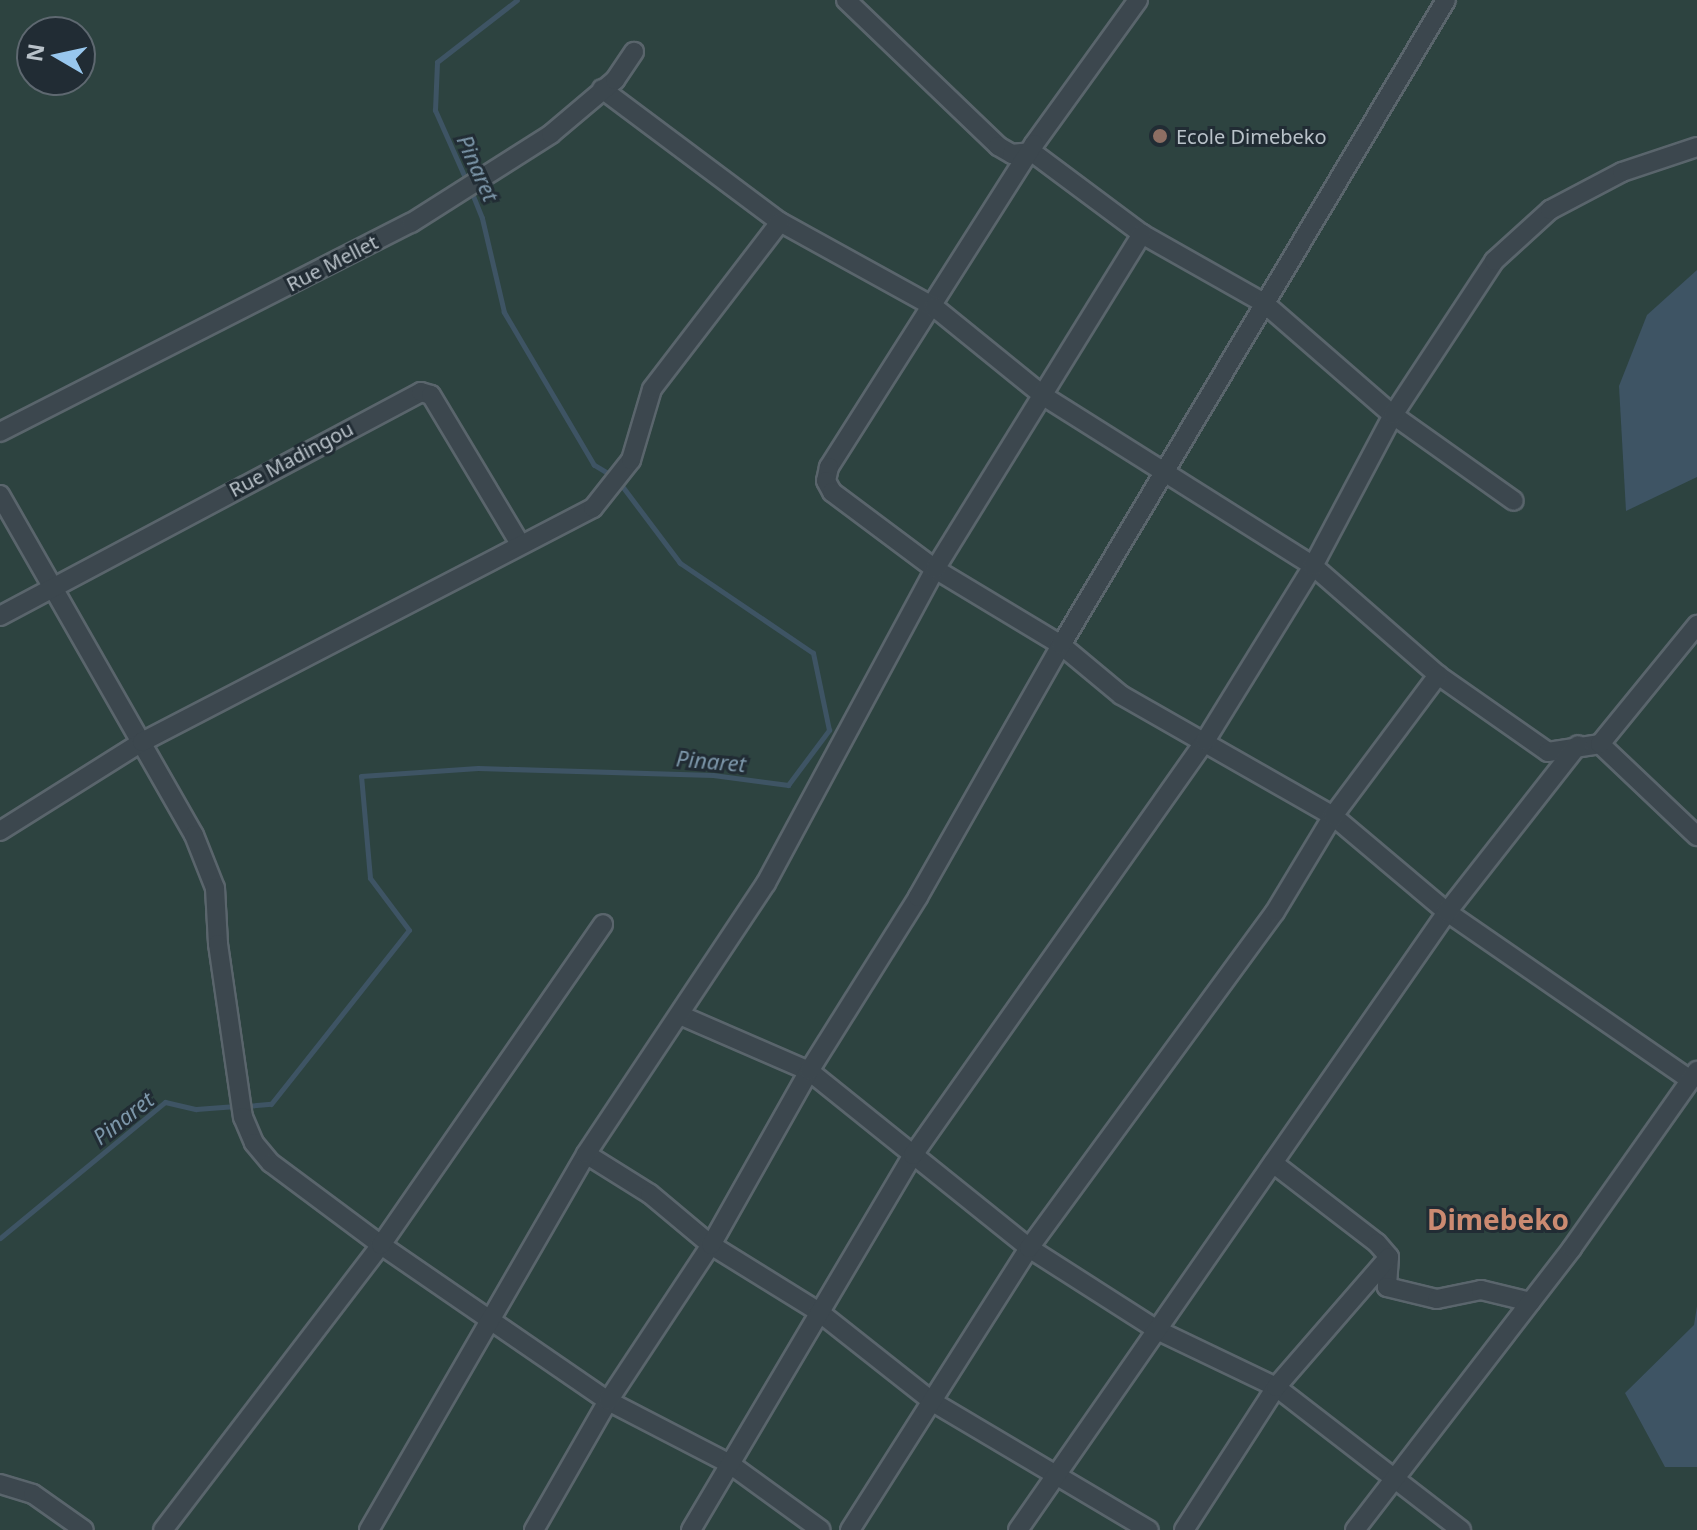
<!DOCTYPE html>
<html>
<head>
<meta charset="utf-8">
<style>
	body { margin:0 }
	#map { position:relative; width:1697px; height:1530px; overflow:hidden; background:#28353e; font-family:"Noto Sans",sans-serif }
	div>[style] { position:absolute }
	.green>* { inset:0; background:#2d4340 }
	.water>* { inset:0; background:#3e5464 }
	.stream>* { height:5px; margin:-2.5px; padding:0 2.5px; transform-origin:2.5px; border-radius:2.5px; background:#3e5464 }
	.roads { filter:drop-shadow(2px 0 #5a656c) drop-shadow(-2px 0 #5a656c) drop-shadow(0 2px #5a656c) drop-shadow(0 -2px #5a656c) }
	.minor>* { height:18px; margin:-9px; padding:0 9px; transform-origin:9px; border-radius:9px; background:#3c474e }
	.dots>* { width:22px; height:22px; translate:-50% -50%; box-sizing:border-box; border:4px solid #212c34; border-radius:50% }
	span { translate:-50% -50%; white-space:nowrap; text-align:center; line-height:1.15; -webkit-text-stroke:6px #212c34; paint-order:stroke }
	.poi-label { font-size:20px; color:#b9c2c9 }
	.left { translate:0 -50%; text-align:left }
	.street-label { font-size:20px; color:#b9c2c9 }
	.water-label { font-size:22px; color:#7c96a9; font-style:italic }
	.district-label { font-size:28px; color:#cb8a71; font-weight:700 }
	.north { position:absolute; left:16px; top:16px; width:80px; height:80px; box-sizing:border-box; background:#212c34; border:2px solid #5e6870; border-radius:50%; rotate:279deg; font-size:22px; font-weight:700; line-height:32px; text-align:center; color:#b9c2c9 }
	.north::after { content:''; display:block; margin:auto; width:28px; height:36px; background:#98c7ee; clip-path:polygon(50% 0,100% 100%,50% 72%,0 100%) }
</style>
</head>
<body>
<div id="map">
	<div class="green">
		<i style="clip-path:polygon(evenodd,0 0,1697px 0,1697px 1530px,0 1530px,0 0,32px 32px,80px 32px,80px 80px,32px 80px,32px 32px)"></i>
	</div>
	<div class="water">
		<i style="clip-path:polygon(1697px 270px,1697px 477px,1626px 511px,1619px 386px,1647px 315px)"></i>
		<i style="clip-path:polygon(1697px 1306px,1697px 1467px,1665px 1467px,1625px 1393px,1694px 1325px)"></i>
	</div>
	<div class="stream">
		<i style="left:467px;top:182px;width:79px;rotate:-114deg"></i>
		<i style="left:435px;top:110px;width:48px;rotate:-87.6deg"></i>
		<i style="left:437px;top:62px;width:101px;rotate:-37.8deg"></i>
		<i style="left:246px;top:1106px;width:25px;rotate:-5deg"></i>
		<i style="left:271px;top:1104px;width:222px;rotate:-51.6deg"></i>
		<i style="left:409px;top:930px;width:65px;rotate:-126.9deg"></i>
		<i style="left:370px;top:878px;width:102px;rotate:-95deg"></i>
		<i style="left:361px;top:776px;width:117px;rotate:-3.9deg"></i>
		<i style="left:478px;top:768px;width:235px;rotate:1.7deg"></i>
		<i style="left:713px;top:775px;width:76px;rotate:7.6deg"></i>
		<i style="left:788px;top:785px;width:69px;rotate:-53.3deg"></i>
		<i style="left:829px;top:730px;width:79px;rotate:-101.7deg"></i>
		<i style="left:813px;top:653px;width:161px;rotate:-145.9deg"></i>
		<i style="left:680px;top:563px;width:106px;rotate:-127deg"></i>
		<i style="left:616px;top:478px;width:26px;rotate:-149deg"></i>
		<i style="left:594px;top:465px;width:178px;rotate:-120.5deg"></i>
		<i style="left:504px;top:312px;width:97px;rotate:-103.2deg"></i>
		<i style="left:482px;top:218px;width:29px;rotate:-112deg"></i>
		<i style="left:0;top:1238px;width:214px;rotate:-39.5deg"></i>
		<i style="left:165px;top:1102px;width:32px;rotate:13deg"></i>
		<i style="left:196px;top:1109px;width:40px;rotate:-4.3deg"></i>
	</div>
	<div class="roads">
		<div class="minor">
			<i style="left:846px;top:0;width:211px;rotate:43.8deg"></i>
			<i style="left:998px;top:146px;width:16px;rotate:30deg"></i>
			<i style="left:1012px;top:154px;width:20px;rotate:-6deg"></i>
			<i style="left:1032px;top:152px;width:137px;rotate:36.7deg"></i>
			<i style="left:1142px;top:234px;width:140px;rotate:29.5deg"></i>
			<i style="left:1264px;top:303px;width:171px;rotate:41deg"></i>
			<i style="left:1393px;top:415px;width:148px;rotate:35.4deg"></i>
			<i style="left:1138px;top:0;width:178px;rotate:125.8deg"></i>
			<i style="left:1034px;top:144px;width:383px;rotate:122.4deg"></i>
			<i style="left:829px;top:467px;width:14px;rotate:102deg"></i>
			<i style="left:826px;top:481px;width:13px;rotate:61deg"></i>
			<i style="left:832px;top:492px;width:129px;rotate:36.8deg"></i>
			<i style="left:935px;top:569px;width:147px;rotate:31.1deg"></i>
			<i style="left:1061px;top:645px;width:78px;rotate:39.8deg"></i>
			<i style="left:1121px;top:695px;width:244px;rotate:29.7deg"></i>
			<i style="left:1333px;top:816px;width:149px;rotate:40.1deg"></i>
			<i style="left:1447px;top:912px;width:294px;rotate:34.6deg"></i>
			<i style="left:602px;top:89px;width:222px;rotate:36.8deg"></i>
			<i style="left:780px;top:222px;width:176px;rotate:28.9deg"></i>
			<i style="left:934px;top:307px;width:143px;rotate:39deg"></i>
			<i style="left:1045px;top:397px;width:317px;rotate:32.2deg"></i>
			<i style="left:1313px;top:566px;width:166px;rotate:41.1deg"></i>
			<i style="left:1438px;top:675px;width:134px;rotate:35deg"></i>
			<i style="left:1548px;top:752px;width:53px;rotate:-8.7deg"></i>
			<i style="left:1600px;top:744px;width:134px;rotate:43.5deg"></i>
			<i style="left:0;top:432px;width:461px;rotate:-27deg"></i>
			<i style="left:411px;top:223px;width:166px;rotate:-32.4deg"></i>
			<i style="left:551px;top:134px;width:84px;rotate:-40.2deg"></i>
			<i style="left:615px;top:80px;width:34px;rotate:-56deg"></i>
			<i style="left:0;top:495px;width:391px;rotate:60.3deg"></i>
			<i style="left:194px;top:835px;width:57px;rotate:68.4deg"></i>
			<i style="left:215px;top:888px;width:56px;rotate:86.9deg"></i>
			<i style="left:218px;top:944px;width:175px;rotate:81.8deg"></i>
			<i style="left:243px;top:1117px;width:28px;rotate:67deg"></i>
			<i style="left:254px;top:1143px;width:26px;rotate:50deg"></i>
			<i style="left:271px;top:1163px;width:137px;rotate:36.7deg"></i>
			<i style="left:381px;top:1245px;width:275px;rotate:34.5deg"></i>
			<i style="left:608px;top:1401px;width:137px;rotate:27.3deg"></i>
			<i style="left:730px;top:1464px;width:112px;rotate:36deg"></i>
			<i style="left:0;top:616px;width:477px;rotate:-28deg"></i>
			<i style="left:421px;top:392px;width:10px;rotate:17deg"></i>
			<i style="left:431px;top:395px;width:174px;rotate:59.1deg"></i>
			<i style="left:1600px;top:744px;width:154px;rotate:-50.8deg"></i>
			<i style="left:0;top:831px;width:168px;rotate:-32.1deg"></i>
			<i style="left:142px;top:742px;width:508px;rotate:-27.42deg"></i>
			<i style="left:593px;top:508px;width:61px;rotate:-51.6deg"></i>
			<i style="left:631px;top:460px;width:74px;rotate:-73.5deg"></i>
			<i style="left:652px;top:389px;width:210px;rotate:-52.5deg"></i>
			<i style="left:680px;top:1015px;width:141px;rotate:23.5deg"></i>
			<i style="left:809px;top:1071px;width:282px;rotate:38.8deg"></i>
			<i style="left:1029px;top:1248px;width:152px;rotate:32.6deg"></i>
			<i style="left:1157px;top:1330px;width:132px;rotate:25.6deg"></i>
			<i style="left:1276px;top:1387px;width:234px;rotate:37.7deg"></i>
			<i style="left:586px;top:1154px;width:75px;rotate:32deg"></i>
			<i style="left:650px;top:1194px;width:80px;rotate:39.9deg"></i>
			<i style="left:711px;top:1245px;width:127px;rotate:31.8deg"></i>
			<i style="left:819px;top:1312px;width:145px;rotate:38.3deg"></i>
			<i style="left:933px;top:1402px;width:251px;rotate:30.7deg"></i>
			<i style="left:1273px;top:1163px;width:131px;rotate:37.6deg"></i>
			<i style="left:1377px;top:1243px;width:18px;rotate:49deg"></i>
			<i style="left:1389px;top:1257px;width:30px;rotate:94deg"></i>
			<i style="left:1387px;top:1287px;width:51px;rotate:13.5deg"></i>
			<i style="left:1437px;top:1299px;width:45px;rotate:-11.6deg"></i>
			<i style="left:1481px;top:1290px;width:51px;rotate:13.5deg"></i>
			<i style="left:0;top:1484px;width:34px;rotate:17deg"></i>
			<i style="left:33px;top:1494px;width:62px;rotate:35.2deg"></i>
			<i style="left:163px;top:1530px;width:359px;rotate:-52.6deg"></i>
			<i style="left:381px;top:1245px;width:390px;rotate:-55.3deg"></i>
			<i style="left:369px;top:1530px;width:434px;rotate:-60deg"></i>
			<i style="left:586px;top:1154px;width:325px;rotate:-56.4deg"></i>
			<i style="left:766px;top:883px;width:357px;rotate:-61.7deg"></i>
			<i style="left:935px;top:569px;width:394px;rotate:-58.3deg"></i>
			<i style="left:534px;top:1530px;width:149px;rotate:-60.2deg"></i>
			<i style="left:608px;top:1401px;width:187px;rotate:-56.6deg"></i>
			<i style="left:711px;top:1245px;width:200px;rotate:-60.6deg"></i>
			<i style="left:809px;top:1071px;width:205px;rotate:-57.9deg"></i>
			<i style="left:918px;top:897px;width:290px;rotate:-60.4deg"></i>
			<i style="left:1061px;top:645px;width:751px;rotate:-59.17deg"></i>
			<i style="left:691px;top:1530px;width:436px;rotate:-59.4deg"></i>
			<i style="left:913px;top:1155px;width:507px;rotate:-54.8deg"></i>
			<i style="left:1205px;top:741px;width:206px;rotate:-58.3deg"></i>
			<i style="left:1313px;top:566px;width:171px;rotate:-62.1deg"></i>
			<i style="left:1393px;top:415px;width:184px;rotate:-56.7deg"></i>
			<i style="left:1494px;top:261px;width:76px;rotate:-42.3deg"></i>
			<i style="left:1550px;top:210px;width:81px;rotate:-27.8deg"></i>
			<i style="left:1622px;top:172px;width:79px;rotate:-18.4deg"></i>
			<i style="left:850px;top:1530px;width:334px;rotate:-57.6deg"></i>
			<i style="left:1029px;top:1248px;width:416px;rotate:-53.8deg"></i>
			<i style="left:1275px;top:912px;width:112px;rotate:-58.9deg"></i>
			<i style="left:1333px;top:816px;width:176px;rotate:-53.3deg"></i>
			<i style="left:1018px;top:1530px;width:752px;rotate:-55.23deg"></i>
			<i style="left:1447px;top:912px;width:212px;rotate:-51.9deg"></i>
			<i style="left:1184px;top:1530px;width:170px;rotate:-57.2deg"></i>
			<i style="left:1276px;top:1387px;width:172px;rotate:-49deg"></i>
			<i style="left:1355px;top:1530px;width:356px;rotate:-52.4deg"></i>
			<i style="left:1572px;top:1248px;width:217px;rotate:-54.8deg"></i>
		</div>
	</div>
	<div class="dots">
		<i style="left:1160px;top:136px;background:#8d6e63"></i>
	</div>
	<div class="poi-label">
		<span class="left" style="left:1176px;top:136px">Ecole Dimebeko</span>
	</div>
	<div class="street-label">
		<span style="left:332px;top:263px;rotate:-27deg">Rue Mellet</span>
		<span style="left:291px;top:459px;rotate:-28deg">Rue Madingou</span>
	</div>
	<div class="water-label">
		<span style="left:478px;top:168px;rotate:66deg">Pinaret</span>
		<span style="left:711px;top:761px;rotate:5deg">Pinaret</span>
		<span style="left:123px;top:1118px;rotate:-38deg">Pinaret</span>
	</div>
	<div class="district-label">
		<span style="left:1498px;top:1219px">Dimebeko</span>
	</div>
	<div class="north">N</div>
</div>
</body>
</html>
